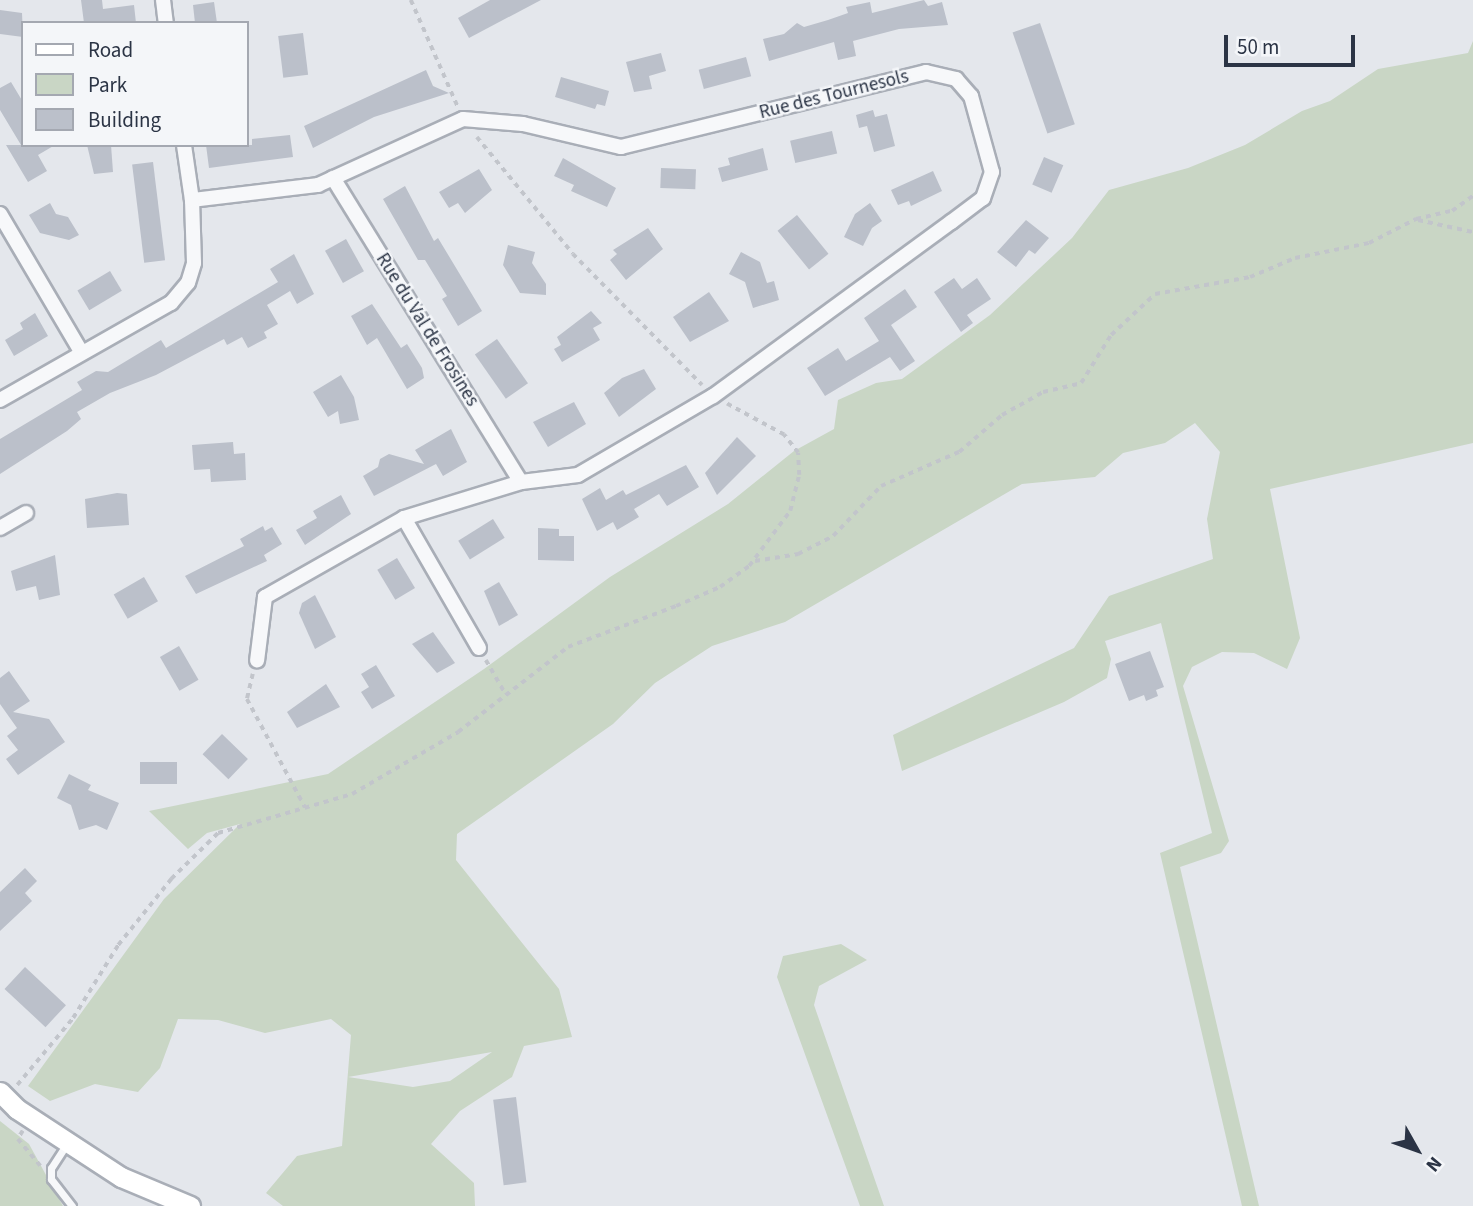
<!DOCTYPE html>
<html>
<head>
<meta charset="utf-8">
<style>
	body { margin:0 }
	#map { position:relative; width:1473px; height:1206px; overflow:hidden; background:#e4e7ec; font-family:"Source Sans 3",sans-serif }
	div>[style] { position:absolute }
	.green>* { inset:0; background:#c9d6c5 }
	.building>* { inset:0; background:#bbc0ca; transform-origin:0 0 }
	.path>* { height:3.5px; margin-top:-1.75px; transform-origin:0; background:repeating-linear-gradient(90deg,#c2c5cb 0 5px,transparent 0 10px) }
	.roads { filter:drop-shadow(2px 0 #a9aeb7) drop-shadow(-2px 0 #a9aeb7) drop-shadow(0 2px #a9aeb7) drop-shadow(0 -2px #a9aeb7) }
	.service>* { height:7px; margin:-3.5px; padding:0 3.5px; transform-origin:3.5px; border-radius:3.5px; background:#f7f8fa }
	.minor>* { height:14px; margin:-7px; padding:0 7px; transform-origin:7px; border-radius:7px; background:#f7f8fa }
	.secondary>* { height:19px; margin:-9.5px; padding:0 9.5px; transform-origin:9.5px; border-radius:9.5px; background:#fff }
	span { translate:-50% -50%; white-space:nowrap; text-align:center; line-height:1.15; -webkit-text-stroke:5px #f4f6f9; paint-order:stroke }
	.street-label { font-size:19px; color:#2b3445 }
	.legend { position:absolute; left:21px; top:21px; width:228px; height:126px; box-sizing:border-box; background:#f4f6f9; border:2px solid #a4a8b1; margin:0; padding:9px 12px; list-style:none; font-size:21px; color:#2b3445 }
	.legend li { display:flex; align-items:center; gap:14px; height:35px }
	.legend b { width:35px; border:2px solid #a4a8b1 }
	.north { position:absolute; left:1382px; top:1115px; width:70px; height:70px; -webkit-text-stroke:5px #f4f6f9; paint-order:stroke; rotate:130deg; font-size:19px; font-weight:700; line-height:28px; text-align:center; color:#2b3445 }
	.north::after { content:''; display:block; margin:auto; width:24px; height:32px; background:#2b3445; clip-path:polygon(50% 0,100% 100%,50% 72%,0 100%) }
	.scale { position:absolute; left:1224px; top:35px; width:131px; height:32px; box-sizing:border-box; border:4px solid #2b3445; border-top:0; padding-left:9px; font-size:21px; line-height:24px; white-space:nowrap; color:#2b3445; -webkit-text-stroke:5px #f4f6f9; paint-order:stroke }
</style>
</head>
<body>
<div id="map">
	<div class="green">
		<i style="clip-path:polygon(evenodd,1473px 41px,1473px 443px,1270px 489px,1300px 638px,1287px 669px,1254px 653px,1222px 652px,1192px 667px,1183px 686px,1229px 841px,1221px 853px,1180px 867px,1259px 1206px,1242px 1206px,1160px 853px,1212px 833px,1161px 623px,1105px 641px,1111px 659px,1107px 678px,1064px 702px,902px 771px,893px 735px,1074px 648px,1109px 596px,1213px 559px,1207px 519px,1220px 452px,1195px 423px,1165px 443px,1123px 453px,1095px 477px,1022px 484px,785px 622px,712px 646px,655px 683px,613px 724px,457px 834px,456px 860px,559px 989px,572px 1037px,524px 1046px,512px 1077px,460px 1111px,431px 1144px,474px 1183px,475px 1206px,283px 1206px,266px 1193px,297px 1156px,342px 1146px,351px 1035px,331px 1019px,265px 1033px,218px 1020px,178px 1019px,160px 1068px,138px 1092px,95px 1084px,50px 1101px,28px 1086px,164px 899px,240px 824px,207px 833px,188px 849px,149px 811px,328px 774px,484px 669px,610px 577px,728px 504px,794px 451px,834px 429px,838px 400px,876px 383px,902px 379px,990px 315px,1072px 238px,1109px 190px,1188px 168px,1245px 145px,1302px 111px,1330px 101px,1378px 69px,1468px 53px,1473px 41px,492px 1052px,450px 1081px,413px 1087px,348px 1077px,492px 1052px)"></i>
		<i style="clip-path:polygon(841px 944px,867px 960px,819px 986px,814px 1005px,884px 1206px,860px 1206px,777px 977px,783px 956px)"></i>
		<i style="clip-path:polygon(0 1121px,29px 1144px,63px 1206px,0 1206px)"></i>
	</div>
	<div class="building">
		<i style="clip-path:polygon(81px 0,102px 0,103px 9px,134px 5px,136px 23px,84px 23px)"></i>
		<i style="clip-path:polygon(490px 0,541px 0,469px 38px,458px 18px)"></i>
		<i style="clip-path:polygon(924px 0,928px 6px,942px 2px,948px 25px,899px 29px,853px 41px,856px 56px,838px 60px,834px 42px,769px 61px,763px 39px,784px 34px,797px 23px,804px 27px,828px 20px,848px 13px,846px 7px,870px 2px,872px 13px)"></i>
		<i style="clip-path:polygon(214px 2px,217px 23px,195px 23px,193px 5px)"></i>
		<i style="clip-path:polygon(0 10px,22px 13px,23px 37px,0 34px)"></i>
		<i style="left:1040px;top:23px;width:107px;height:29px;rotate:71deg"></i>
		<i style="left:303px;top:33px;width:42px;height:25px;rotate:83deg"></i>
		<i style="clip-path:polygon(661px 53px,666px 71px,649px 76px,652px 89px,634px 92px,626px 62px)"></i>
		<i style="left:746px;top:57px;width:20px;height:49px;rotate:75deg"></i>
		<i style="clip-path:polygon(426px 70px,433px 86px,449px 93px,374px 117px,313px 148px,304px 126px)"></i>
		<i style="clip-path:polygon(561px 77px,609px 91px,605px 106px,597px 104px,595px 109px,555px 97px)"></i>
		<i style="clip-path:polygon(11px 82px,23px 102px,23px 145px,55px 145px,38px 155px,47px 171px,28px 182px,6px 145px,21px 145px,0 110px,0 88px)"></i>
		<i style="clip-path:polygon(873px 110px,875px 117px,887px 114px,895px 146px,874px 152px,867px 126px,859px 128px,856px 115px)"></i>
		<i style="left:832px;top:131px;width:23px;height:43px;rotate:77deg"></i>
		<i style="clip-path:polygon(290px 135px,293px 157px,209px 168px,206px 145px,252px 145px,252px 139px)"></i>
		<i style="clip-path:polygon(87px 145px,111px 145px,113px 172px,94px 174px)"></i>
		<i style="clip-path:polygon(763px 148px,768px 170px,722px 182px,718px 168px,730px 165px,728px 158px)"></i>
		<i style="left:1044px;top:157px;width:21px;height:30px;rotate:23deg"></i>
		<i style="clip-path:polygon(563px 158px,616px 188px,607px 207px,571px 191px,574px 185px,554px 176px)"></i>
		<i style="left:153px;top:162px;width:99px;height:21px;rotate:83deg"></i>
		<i style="left:661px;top:168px;width:35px;height:20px;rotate:2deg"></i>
		<i style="clip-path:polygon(479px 169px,492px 190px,465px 213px,458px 203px,449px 208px,439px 192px)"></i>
		<i style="clip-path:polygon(933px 171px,942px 191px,911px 206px,909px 201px,898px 205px,891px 190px)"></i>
		<i style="clip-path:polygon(405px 186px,434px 241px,438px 238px,482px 311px,458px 326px,442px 299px,447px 296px,425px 260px,418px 260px,383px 199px)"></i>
		<i style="clip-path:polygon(50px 203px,56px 214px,68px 217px,79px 235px,69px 240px,40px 233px,29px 215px)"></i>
		<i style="clip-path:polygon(870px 203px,882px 221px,872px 228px,863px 246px,844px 237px,855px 214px)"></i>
		<i style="left:797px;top:215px;width:50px;height:25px;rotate:51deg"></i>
		<i style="clip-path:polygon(1026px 220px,1049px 238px,1035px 254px,1029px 250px,1016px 267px,997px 252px)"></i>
		<i style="clip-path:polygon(648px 228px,663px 249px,626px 280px,610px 260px,617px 254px,613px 250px)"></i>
		<i style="left:346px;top:239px;width:37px;height:24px;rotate:61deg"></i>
		<i style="clip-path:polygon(508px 245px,535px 252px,532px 263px,546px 284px,546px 295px,520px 293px,503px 265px)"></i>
		<i style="clip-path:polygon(741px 252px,760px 262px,767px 283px,774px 281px,779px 300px,753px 308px,745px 282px,729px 274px)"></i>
		<i style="clip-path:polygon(294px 254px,314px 294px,297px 304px,290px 291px,267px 305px,278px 324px,264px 332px,267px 338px,248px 348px,242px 337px,227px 345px,224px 339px,156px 375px,110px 393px,77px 412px,81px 419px,67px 431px,0 474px,0 439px,82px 390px,77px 382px,96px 371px,108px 372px,161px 340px,166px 348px,278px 282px,270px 269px)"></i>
		<i style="left:110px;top:271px;width:23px;height:38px;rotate:59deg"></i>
		<i style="clip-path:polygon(954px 278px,962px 289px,977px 278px,991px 299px,967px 315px,973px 323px,961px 332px,934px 292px)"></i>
		<i style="clip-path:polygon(905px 289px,917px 307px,891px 325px,915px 361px,900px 371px,890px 357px,825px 396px,807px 368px,838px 348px,846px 361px,879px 341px,864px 318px)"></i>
		<i style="clip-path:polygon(709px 292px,729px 321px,690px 342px,673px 317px)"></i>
		<i style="clip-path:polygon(372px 304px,401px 348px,407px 344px,422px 368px,424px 378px,407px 389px,377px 338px,367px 345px,351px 316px)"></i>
		<i style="clip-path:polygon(591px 311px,602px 323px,593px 328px,600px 340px,562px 362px,554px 349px,561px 345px,557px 337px)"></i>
		<i style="clip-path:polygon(35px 313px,48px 336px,14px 356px,5px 340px,23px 329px,20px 323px)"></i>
		<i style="left:497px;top:339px;width:54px;height:27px;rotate:55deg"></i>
		<i style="clip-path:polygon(644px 369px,656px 389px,619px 417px,604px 393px,622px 378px)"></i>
		<i style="clip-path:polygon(341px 375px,354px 397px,359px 420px,340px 424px,338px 411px,328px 417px,313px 392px)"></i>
		<i style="clip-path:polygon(574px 402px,586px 424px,548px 447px,533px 422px)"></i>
		<i style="clip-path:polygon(451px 429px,467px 462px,443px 476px,436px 464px,374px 496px,363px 476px,378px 467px,380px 459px,389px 454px,424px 464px,415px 450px)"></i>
		<i style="clip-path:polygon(737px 437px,756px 456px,717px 495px,705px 473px)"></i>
		<i style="clip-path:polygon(233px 442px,234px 454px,245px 453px,246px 480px,211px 482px,210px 469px,194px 470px,192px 445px)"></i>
		<i style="clip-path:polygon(686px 465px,699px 487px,667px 506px,659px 494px,634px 509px,639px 517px,617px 530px,613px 522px,597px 531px,582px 499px,600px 488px,606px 500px,623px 490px,626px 495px)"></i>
		<i style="clip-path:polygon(117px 493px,127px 494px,129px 525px,87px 528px,85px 499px)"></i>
		<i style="clip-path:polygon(341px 495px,351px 514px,305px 545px,296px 530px,317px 518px,313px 511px)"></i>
		<i style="left:493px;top:519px;width:22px;height:41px;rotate:58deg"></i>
		<i style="clip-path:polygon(263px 526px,265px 531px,272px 527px,282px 544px,264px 555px,267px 561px,196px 594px,185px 576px,244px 546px,240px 539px)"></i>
		<i style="clip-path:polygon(538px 528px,559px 529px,559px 536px,574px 536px,574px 561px,538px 560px)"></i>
		<i style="clip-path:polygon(55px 555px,60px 595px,39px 600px,36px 586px,16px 591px,11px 571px)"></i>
		<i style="left:397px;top:558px;width:35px;height:23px;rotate:59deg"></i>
		<i style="left:144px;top:577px;width:28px;height:35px;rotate:60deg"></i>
		<i style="clip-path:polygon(499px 582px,518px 615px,499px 626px,484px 591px)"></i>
		<i style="clip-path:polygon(315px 595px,336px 637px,315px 649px,299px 613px,302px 603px)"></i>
		<i style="clip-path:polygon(433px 632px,455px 663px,437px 673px,412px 644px)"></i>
		<i style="left:179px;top:646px;width:39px;height:22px;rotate:60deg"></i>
		<i style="clip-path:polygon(1150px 651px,1164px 687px,1156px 690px,1158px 696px,1146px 701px,1144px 695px,1129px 701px,1115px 664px)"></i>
		<i style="clip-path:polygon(376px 665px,395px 696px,372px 709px,361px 692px,369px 687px,361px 674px)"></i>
		<i style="clip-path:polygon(9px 671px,30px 701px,13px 712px,49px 719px,65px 742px,18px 775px,6px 759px,18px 750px,7px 736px,17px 728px,0 704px,0 678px)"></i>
		<i style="clip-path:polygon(326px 684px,340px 707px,297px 728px,287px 712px)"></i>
		<i style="left:222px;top:734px;width:36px;height:28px;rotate:44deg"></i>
		<i style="left:140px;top:762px;width:37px;height:22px"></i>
		<i style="clip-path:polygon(69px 774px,91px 785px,88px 790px,119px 803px,107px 830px,96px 825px,79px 830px,71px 805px,57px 798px)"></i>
		<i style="clip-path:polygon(25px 868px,37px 881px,25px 893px,32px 901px,0 931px,0 892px)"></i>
		<i style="left:25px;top:967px;width:56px;height:30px;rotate:43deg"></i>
		<i style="left:516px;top:1097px;width:86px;height:23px;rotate:83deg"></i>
	</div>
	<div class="path">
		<i style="left:411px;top:0;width:117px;rotate:66.3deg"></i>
		<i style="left:477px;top:137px;width:151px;rotate:50.6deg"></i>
		<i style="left:573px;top:254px;width:184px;rotate:45.4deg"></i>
		<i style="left:1418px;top:220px;width:56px;rotate:12.3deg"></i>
		<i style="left:755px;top:561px;width:44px;rotate:-9.2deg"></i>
		<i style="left:798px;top:554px;width:39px;rotate:-27deg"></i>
		<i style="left:833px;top:536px;width:69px;rotate:-46.2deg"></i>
		<i style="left:881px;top:486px;width:85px;rotate:-23.6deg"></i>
		<i style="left:959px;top:452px;width:57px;rotate:-40.7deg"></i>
		<i style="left:1002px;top:415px;width:47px;rotate:-29.3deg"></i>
		<i style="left:1043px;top:392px;width:39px;rotate:-13deg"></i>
		<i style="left:1081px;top:383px;width:57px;rotate:-58deg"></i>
		<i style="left:1111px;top:335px;width:60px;rotate:-43deg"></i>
		<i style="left:1155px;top:294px;width:97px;rotate:-10.1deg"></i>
		<i style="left:1250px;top:277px;width:49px;rotate:-22.9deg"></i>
		<i style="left:1295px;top:258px;width:76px;rotate:-11.5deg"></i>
		<i style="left:1369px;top:243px;width:53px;rotate:-27.1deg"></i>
		<i style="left:1416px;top:219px;width:37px;rotate:-13deg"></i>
		<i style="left:1452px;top:211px;width:26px;rotate:-36deg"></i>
		<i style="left:486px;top:660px;width:39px;rotate:60deg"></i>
		<i style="left:253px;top:674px;width:26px;rotate:103deg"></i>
		<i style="left:247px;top:699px;width:123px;rotate:61.8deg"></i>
		<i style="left:17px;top:1085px;width:87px;rotate:-50.1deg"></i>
		<i style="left:73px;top:1018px;width:86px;rotate:-58.3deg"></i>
		<i style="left:118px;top:945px;width:85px;rotate:-51.2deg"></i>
		<i style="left:171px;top:879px;width:66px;rotate:-44.4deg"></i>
		<i style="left:218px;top:833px;width:140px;rotate:-16.2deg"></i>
		<i style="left:352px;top:794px;width:123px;rotate:-30.3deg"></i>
		<i style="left:458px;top:732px;width:139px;rotate:-37.7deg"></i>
		<i style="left:568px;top:647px;width:116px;rotate:-20.8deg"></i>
		<i style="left:676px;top:606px;width:48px;rotate:-23.4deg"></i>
		<i style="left:720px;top:587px;width:36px;rotate:-36deg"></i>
		<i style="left:749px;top:566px;width:69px;rotate:-53.3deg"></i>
		<i style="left:790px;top:511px;width:37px;rotate:-76deg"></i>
		<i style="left:799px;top:475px;width:22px;rotate:-93deg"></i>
		<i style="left:798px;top:453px;width:23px;rotate:-128deg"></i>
		<i style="left:784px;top:435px;width:65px;rotate:-151.5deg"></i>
		<i style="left:23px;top:1131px;width:9px;rotate:122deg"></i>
		<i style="left:18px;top:1139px;width:35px;rotate:50deg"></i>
	</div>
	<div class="roads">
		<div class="service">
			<i style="left:68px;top:1142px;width:31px;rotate:123deg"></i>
			<i style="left:51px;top:1168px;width:11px;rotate:90deg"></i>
			<i style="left:51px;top:1179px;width:34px;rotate:52deg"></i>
		</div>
		<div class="minor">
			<i style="left:163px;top:0;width:23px;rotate:83deg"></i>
			<i style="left:333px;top:178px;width:357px;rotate:58.3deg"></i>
			<i style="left:192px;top:200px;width:127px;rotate:-6.8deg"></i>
			<i style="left:318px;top:185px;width:159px;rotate:-24.5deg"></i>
			<i style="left:463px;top:119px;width:60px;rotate:4.8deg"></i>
			<i style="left:523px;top:124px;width:101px;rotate:13.2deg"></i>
			<i style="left:621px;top:147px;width:314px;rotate:-13.8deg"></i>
			<i style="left:926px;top:72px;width:31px;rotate:13deg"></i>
			<i style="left:956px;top:79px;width:23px;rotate:49deg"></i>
			<i style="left:971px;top:96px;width:79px;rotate:74.6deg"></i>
			<i style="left:992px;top:172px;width:28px;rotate:109deg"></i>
			<i style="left:983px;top:198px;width:40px;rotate:143deg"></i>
			<i style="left:951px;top:222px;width:295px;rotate:143.8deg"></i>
			<i style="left:713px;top:396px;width:156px;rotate:149.7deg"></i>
			<i style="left:578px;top:475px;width:57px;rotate:173deg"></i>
			<i style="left:521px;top:482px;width:122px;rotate:162.9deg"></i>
			<i style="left:404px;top:518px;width:160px;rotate:150.4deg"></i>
			<i style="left:265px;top:597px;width:64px;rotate:97.1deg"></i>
			<i style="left:0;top:214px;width:161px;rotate:59.5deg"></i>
			<i style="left:0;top:400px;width:197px;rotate:-29.6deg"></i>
			<i style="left:171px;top:303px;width:26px;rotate:-50deg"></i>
			<i style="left:188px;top:283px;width:21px;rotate:-73deg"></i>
			<i style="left:194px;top:263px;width:63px;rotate:-91.8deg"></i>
			<i style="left:192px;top:200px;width:56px;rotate:-98.3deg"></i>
			<i style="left:404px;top:518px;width:150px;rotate:60deg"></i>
			<i style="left:0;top:528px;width:30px;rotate:-30deg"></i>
		</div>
		<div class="secondary">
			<i style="left:0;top:1092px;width:24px;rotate:45deg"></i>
			<i style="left:17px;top:1109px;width:124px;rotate:33.2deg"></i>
			<i style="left:121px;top:1177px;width:75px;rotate:22.8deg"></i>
		</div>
	</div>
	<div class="street-label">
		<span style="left:834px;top:95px;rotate:-14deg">Rue des Tournesols</span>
		<span style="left:427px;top:330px;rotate:58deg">Rue du Val de Frosines</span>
	</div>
	<ul class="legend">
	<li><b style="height:9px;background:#fff"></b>Road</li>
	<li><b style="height:19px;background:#c9d6c5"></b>Park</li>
	<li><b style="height:19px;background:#bbc0ca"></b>Building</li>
	</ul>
	<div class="north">N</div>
	<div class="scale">50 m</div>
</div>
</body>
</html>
